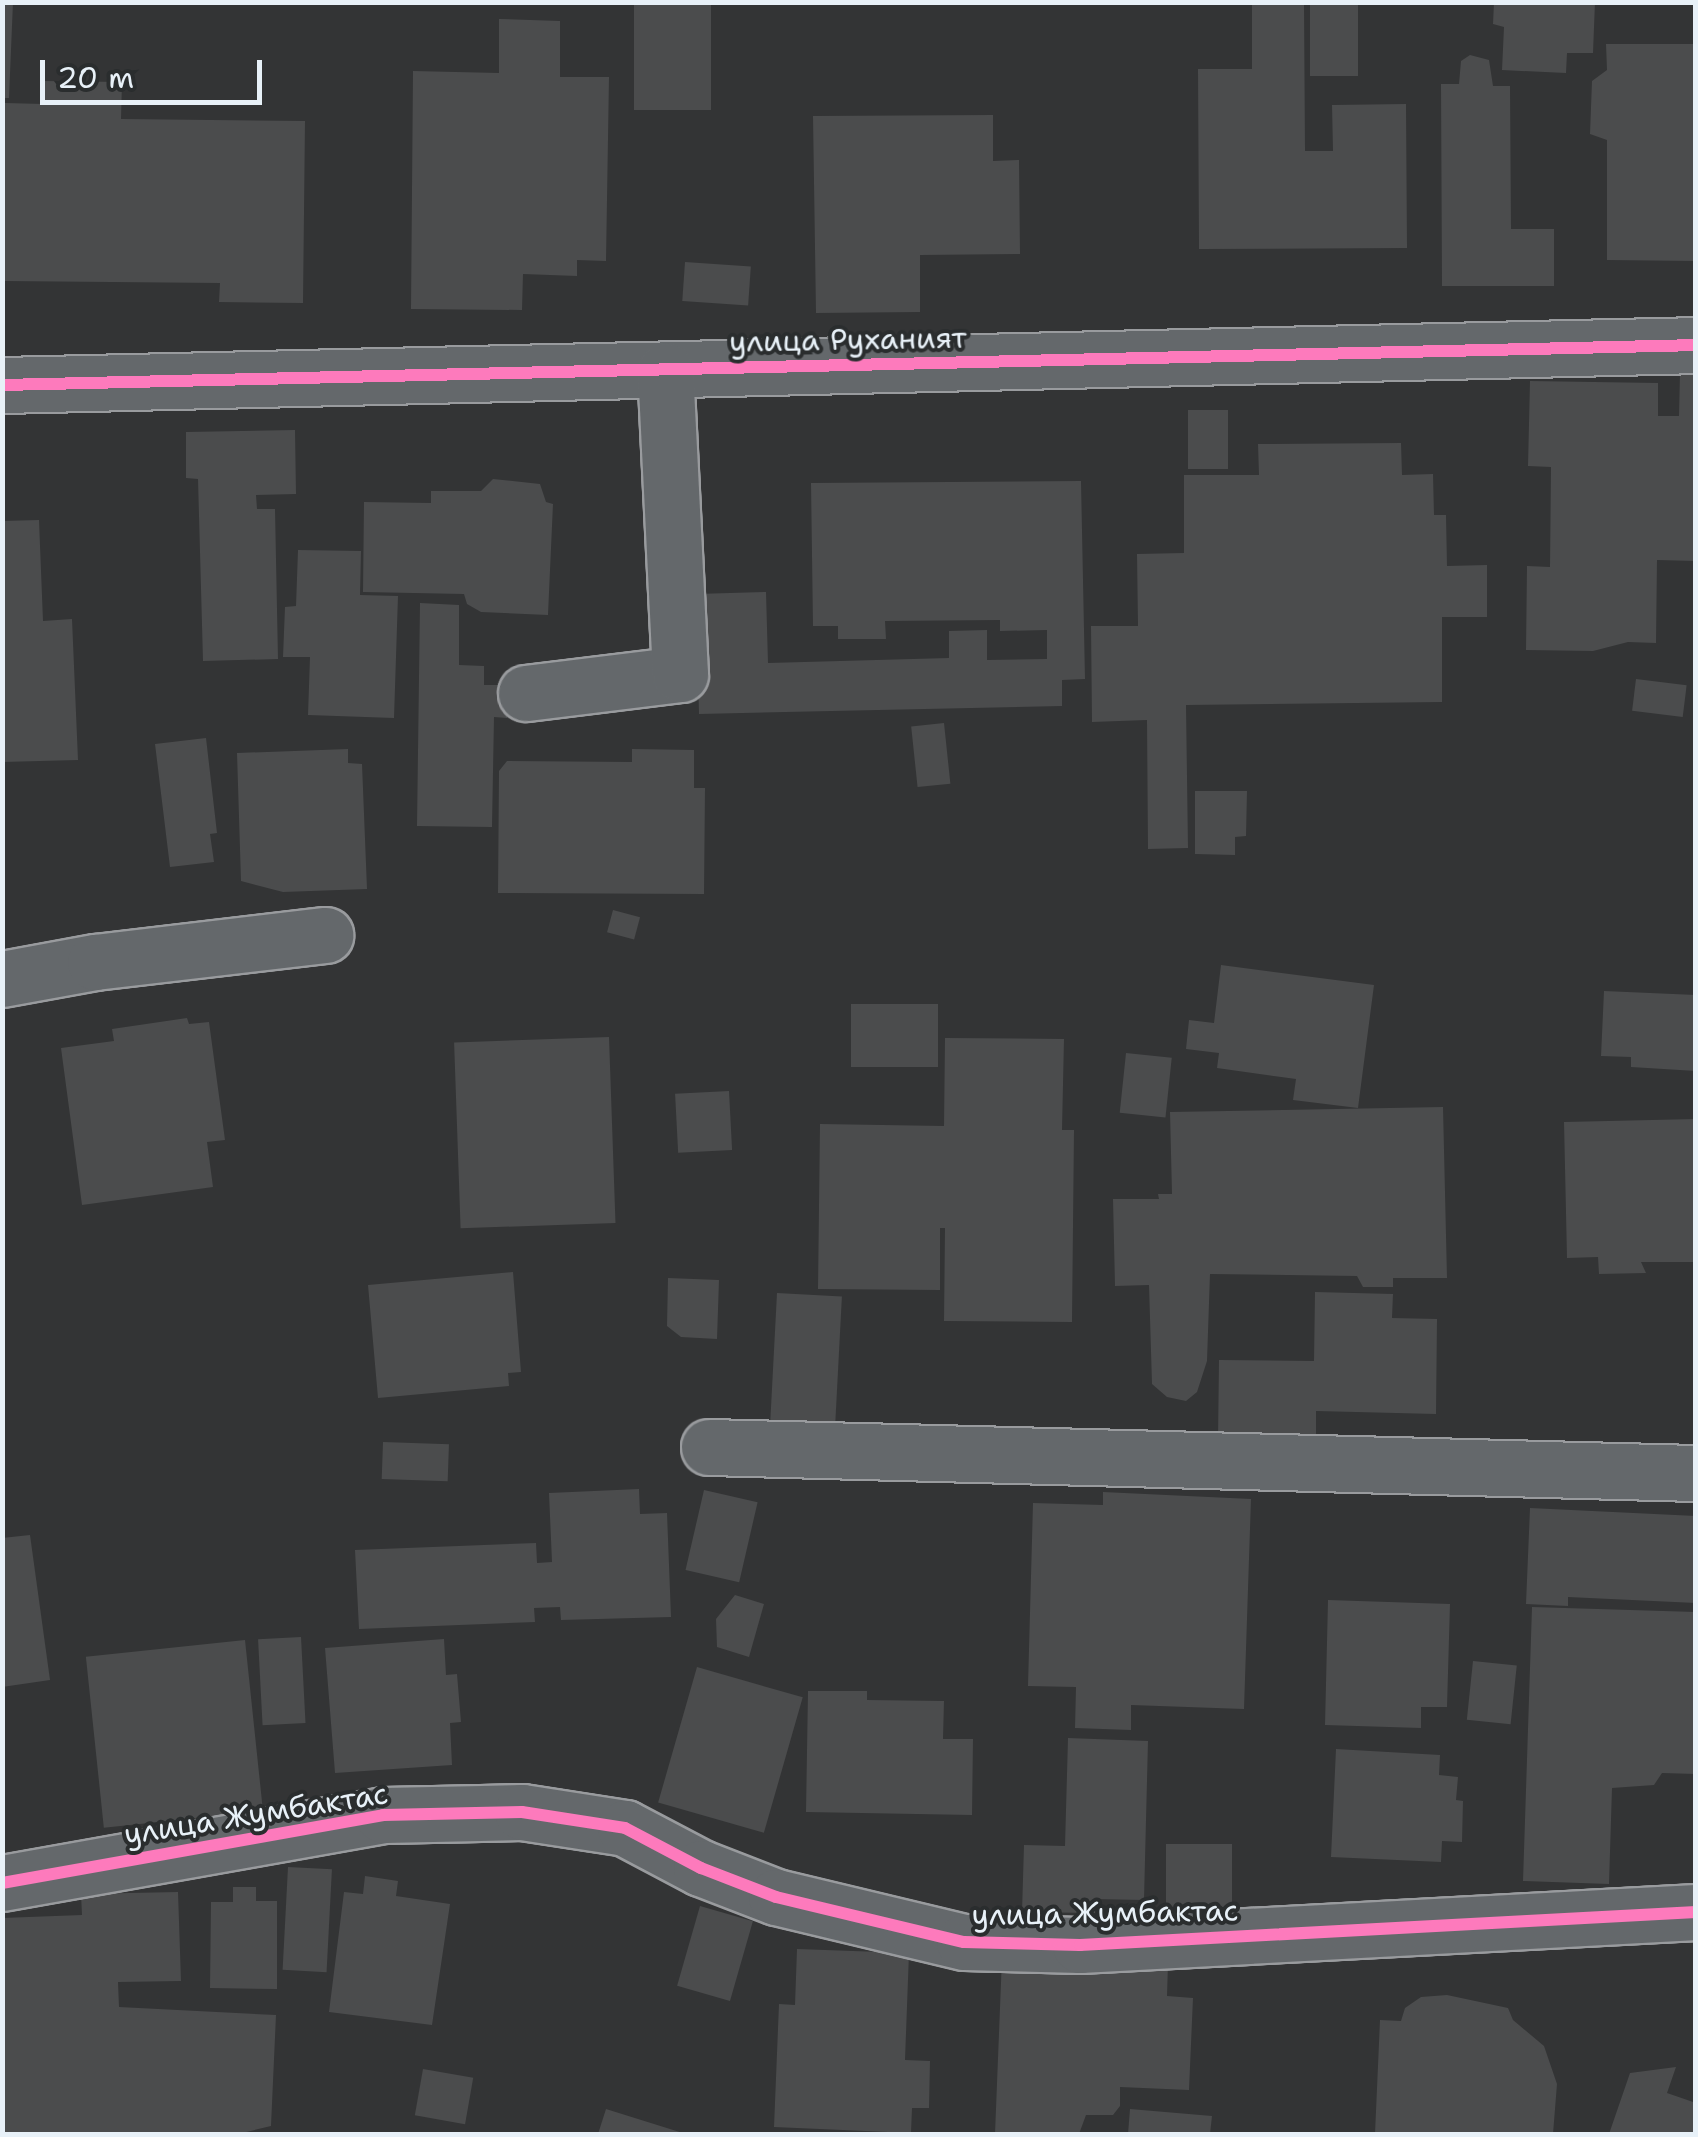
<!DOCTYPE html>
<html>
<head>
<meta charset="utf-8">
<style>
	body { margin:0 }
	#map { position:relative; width:1698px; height:2137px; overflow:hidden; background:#333435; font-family:"Shantell Sans",sans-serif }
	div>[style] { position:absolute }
	.building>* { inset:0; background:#4b4c4d; transform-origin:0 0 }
	.roads { filter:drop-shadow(2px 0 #999b9e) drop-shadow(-2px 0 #999b9e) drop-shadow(0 2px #999b9e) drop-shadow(0 -2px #999b9e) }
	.minor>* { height:55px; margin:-27.5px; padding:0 27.5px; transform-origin:27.5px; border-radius:27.5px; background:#64686b }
	.cycleway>* { height:12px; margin:-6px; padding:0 6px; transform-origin:6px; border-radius:6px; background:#fd7abc }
	span { translate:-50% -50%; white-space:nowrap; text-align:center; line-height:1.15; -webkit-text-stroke:8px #2a2d2e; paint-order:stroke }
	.street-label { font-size:30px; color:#e8f1f8 }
	.frame { position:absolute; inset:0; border:5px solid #e8f1f8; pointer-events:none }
	.scale { position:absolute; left:40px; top:60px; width:222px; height:45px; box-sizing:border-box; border:5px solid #e8f1f8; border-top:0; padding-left:12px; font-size:30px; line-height:35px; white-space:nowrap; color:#e8f1f8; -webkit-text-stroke:8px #2a2d2e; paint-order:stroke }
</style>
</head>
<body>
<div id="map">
	<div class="building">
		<i style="clip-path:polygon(2px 2px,13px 2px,9px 98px,2px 98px)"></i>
		<i style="left:634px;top:2px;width:77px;height:108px"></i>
		<i style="clip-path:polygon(1252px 2px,1304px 2px,1305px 151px,1333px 151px,1332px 105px,1406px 104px,1407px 248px,1199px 249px,1198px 69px,1252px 69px)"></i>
		<i style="left:1310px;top:2px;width:48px;height:74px"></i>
		<i style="clip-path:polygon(1494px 2px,1595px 2px,1593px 53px,1567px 53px,1566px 73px,1502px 70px,1504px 27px,1493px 24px)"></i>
		<i style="clip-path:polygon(499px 19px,560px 21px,560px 77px,609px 77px,606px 261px,577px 260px,577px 276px,523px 274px,522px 310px,411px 309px,413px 71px,499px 73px)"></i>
		<i style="clip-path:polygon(1606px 44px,1696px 44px,1696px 261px,1607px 260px,1607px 140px,1590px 134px,1592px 81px,1607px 70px)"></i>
		<i style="clip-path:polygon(1470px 55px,1489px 60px,1493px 86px,1510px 86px,1511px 229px,1554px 229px,1554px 286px,1442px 286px,1441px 84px,1459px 84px,1461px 61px)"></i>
		<i style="clip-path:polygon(44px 81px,122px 82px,121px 119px,305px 121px,303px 303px,219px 302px,220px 283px,3px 281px,5px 103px,43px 104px)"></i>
		<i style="clip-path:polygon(993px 115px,993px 161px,1019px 160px,1020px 254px,920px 255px,920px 312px,816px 313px,813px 116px)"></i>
		<i style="left:685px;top:262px;width:66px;height:39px;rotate:4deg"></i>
		<i style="clip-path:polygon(1680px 373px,1696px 374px,1696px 561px,1657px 560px,1656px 643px,1628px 642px,1593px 651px,1526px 650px,1527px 566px,1550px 567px,1551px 467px,1528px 466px,1530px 381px,1658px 383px,1658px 416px,1679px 416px)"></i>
		<i style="left:1188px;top:410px;width:40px;height:59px"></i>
		<i style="clip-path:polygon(295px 430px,296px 494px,256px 495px,257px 509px,275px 509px,278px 659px,203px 661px,198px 479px,186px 478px,186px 432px)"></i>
		<i style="clip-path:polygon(1401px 443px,1402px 475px,1433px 474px,1434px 515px,1446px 515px,1447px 566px,1487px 565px,1487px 617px,1442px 617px,1442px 702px,1186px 705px,1188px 848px,1148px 849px,1147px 720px,1092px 722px,1091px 626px,1138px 626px,1137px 554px,1184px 553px,1184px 475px,1259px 475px,1258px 444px)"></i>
		<i style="clip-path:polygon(493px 479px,540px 484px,546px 502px,553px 504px,548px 615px,481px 612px,467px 604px,464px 594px,363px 592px,364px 502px,431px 503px,431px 491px,481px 491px)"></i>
		<i style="clip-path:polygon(1081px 481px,1085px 679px,1062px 680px,1062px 706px,699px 714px,696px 594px,766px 592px,768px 663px,949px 658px,949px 631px,987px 630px,987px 660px,1047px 659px,1047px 630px,1000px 631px,1000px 620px,885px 621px,886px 639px,838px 639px,838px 626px,813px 626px,811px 483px)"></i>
		<i style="clip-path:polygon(39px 520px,43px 621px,72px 619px,78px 760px,2px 762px,2px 521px)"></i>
		<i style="clip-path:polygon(298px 550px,361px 551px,360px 595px,398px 596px,394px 718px,308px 715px,310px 657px,283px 657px,285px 607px,296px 606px)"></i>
		<i style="clip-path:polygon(420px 603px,459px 605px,459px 665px,484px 666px,484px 685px,508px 685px,507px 718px,494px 717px,492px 827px,417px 826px)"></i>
		<i style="left:1636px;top:679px;width:51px;height:32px;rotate:7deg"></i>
		<i style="left:944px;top:723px;width:61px;height:33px;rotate:84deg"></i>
		<i style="clip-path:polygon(206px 738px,217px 833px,210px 834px,214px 862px,170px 867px,155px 744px)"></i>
		<i style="clip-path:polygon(348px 749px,348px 763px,362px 764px,367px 889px,283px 892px,241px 881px,237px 753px)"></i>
		<i style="clip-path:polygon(632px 749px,694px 750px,694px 788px,705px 788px,704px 894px,498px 893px,499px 771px,507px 761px,632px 762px)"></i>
		<i style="clip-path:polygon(1195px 791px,1247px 791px,1246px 836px,1235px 837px,1235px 855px,1195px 854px)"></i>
		<i style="left:613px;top:910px;width:28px;height:23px;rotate:15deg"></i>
		<i style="clip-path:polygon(1221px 965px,1374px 985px,1358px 1108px,1293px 1100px,1296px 1079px,1217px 1068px,1219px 1053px,1186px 1049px,1189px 1020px,1214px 1023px)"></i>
		<i style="clip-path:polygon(1604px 991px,1696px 995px,1696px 1071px,1631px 1067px,1631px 1057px,1601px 1056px)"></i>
		<i style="left:851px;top:1004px;width:87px;height:63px"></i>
		<i style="clip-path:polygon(187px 1018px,189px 1024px,209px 1022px,225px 1140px,207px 1142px,213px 1187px,82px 1205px,61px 1048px,114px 1041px,112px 1029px)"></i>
		<i style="left:609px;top:1037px;width:186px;height:155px;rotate:88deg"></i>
		<i style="clip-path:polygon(945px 1038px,1064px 1039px,1062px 1130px,1074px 1130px,1072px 1322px,944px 1321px,945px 1228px,940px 1228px,940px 1290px,818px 1289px,820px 1124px,944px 1126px)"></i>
		<i style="left:1126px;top:1053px;width:46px;height:60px;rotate:6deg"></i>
		<i style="left:729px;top:1091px;width:59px;height:54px;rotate:87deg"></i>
		<i style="clip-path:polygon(1443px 1107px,1447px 1278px,1393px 1278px,1393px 1287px,1363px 1287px,1357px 1276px,1210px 1274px,1207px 1361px,1197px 1392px,1186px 1401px,1167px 1397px,1152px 1384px,1149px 1285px,1115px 1286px,1113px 1199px,1159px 1199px,1158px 1194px,1172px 1194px,1170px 1112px)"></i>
		<i style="clip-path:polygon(1696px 1119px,1696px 1262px,1641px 1262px,1646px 1273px,1599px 1274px,1598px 1257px,1567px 1258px,1564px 1122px)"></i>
		<i style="clip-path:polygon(513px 1272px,521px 1372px,508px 1373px,509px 1386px,378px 1398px,368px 1285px)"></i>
		<i style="clip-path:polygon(668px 1278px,719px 1280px,717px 1339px,681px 1337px,667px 1326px)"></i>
		<i style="clip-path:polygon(1315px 1292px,1393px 1294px,1392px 1318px,1437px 1319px,1436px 1414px,1316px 1411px,1316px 1441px,1218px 1439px,1219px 1360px,1314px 1361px)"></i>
		<i style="left:777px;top:1293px;width:65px;height:134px;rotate:3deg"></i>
		<i style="left:383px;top:1442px;width:66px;height:37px;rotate:2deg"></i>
		<i style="clip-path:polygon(639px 1489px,640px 1514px,667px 1513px,671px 1617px,561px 1620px,560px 1607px,534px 1608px,535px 1622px,359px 1629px,355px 1550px,536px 1543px,537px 1563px,552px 1562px,549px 1493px)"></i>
		<i style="left:704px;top:1490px;width:55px;height:82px;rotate:13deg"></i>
		<i style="clip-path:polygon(1103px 1492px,1251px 1499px,1244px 1709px,1131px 1705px,1131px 1730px,1075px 1728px,1076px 1687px,1028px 1686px,1033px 1503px,1103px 1505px)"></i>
		<i style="clip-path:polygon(1530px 1508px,1696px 1516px,1696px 1603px,1568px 1597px,1568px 1606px,1526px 1604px)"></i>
		<i style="clip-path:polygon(30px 1535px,50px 1680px,2px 1687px,2px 1538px)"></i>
		<i style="clip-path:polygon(735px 1595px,764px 1604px,749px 1657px,717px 1647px,716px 1619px)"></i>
		<i style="clip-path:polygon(1328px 1600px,1450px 1604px,1447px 1707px,1421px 1707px,1421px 1728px,1325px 1725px)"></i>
		<i style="clip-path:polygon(1532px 1607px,1696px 1612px,1696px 1774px,1662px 1773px,1654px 1785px,1612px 1788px,1609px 1884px,1523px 1881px)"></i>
		<i style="left:301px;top:1637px;width:86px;height:43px;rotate:87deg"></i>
		<i style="clip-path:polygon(444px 1639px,446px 1675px,457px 1674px,461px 1722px,450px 1723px,452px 1765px,335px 1773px,325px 1648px)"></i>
		<i style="left:245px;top:1640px;width:172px;height:160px;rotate:84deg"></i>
		<i style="left:1473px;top:1661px;width:44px;height:59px;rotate:6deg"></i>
		<i style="left:697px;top:1667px;width:110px;height:141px;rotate:16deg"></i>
		<i style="clip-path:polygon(808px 1691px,867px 1691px,867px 1700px,944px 1701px,943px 1739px,973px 1739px,972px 1815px,806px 1812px)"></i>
		<i style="clip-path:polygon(1068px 1738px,1148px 1741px,1144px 1900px,1095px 1899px,1095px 1913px,1022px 1912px,1024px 1845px,1065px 1846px)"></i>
		<i style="clip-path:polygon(1336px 1749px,1440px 1755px,1439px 1775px,1458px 1777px,1456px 1800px,1463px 1801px,1462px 1842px,1442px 1841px,1441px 1862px,1331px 1857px)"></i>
		<i style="left:1166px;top:1844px;width:66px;height:64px"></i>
		<i style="left:288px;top:1867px;width:44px;height:103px;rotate:3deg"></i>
		<i style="clip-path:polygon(365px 1876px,398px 1881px,396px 1896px,450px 1904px,432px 2025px,329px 2012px,344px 1892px,363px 1894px)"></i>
		<i style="clip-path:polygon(233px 1887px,256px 1887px,256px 1901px,277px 1901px,277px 1989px,210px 1988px,211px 1902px,233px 1902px)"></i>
		<i style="clip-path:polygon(178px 1892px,181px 1981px,118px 1982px,119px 2007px,276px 2015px,271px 2126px,238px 2134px,2px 2134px,2px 1918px,82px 1915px,81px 1894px)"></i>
		<i style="left:700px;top:1906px;width:55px;height:83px;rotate:16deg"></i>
		<i style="clip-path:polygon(797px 1949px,909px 1953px,905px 2060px,930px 2061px,929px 2108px,912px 2108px,911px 2133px,774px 2127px,779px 2004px,795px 2005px)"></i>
		<i style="clip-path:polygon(1002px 1957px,1168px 1964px,1167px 1996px,1193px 1998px,1189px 2090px,1120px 2087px,1120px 2106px,1113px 2115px,1086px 2115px,1079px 2134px,995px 2134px)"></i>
		<i style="clip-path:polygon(1447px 1995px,1508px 2008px,1513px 2020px,1544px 2046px,1557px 2084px,1553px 2134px,1375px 2134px,1380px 2020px,1401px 2021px,1405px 2008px,1421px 1997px)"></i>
		<i style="clip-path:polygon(1676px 2067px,1667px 2093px,1696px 2103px,1696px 2134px,1609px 2134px,1630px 2073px)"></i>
		<i style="left:423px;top:2069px;width:51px;height:47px;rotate:10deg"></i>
		<i style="clip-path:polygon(606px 2109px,686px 2134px,598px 2134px)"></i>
		<i style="clip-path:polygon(1130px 2109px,1212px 2116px,1210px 2134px,1128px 2134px)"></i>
	</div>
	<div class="roads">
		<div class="minor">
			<i style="left:2px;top:385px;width:1694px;rotate:-1.35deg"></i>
			<i style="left:526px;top:693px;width:155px;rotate:-7deg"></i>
			<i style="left:680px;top:674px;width:304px;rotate:-92.8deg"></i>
			<i style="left:2px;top:979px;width:95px;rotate:-10.4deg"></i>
			<i style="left:95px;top:962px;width:232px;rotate:-6.7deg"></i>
			<i style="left:709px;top:1447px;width:987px;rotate:1.51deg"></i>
			<i style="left:2px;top:1883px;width:387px;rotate:-10.1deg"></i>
			<i style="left:383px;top:1815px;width:139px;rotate:-1.2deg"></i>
			<i style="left:522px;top:1812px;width:104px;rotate:8.8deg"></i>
			<i style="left:625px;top:1828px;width:86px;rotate:27.8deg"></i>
			<i style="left:701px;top:1868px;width:80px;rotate:21.1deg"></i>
			<i style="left:776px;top:1897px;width:193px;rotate:13.5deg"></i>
			<i style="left:964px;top:1942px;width:116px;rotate:1.5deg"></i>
			<i style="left:1080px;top:1945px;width:617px;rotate:-3.07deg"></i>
		</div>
	</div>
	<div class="cycleway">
		<i style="left:2px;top:385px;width:1694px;rotate:-1.35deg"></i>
		<i style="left:2px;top:1883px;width:387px;rotate:-10.1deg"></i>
		<i style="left:383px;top:1815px;width:139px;rotate:-1.2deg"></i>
		<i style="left:522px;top:1812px;width:104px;rotate:8.8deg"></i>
		<i style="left:625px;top:1828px;width:86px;rotate:27.8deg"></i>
		<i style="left:701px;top:1868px;width:80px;rotate:21.1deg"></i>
		<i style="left:776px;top:1897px;width:193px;rotate:13.5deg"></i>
		<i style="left:964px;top:1942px;width:116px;rotate:1.5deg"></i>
		<i style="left:1080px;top:1945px;width:617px;rotate:-3.07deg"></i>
	</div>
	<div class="street-label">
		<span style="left:848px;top:340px;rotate:-1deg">улица Руханият</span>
		<span style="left:256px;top:1814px;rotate:-9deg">улица Жумбактас</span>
		<span style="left:1105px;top:1913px;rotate:-1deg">улица Жумбактас</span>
	</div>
	<div class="frame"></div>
	<div class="scale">20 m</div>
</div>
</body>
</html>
